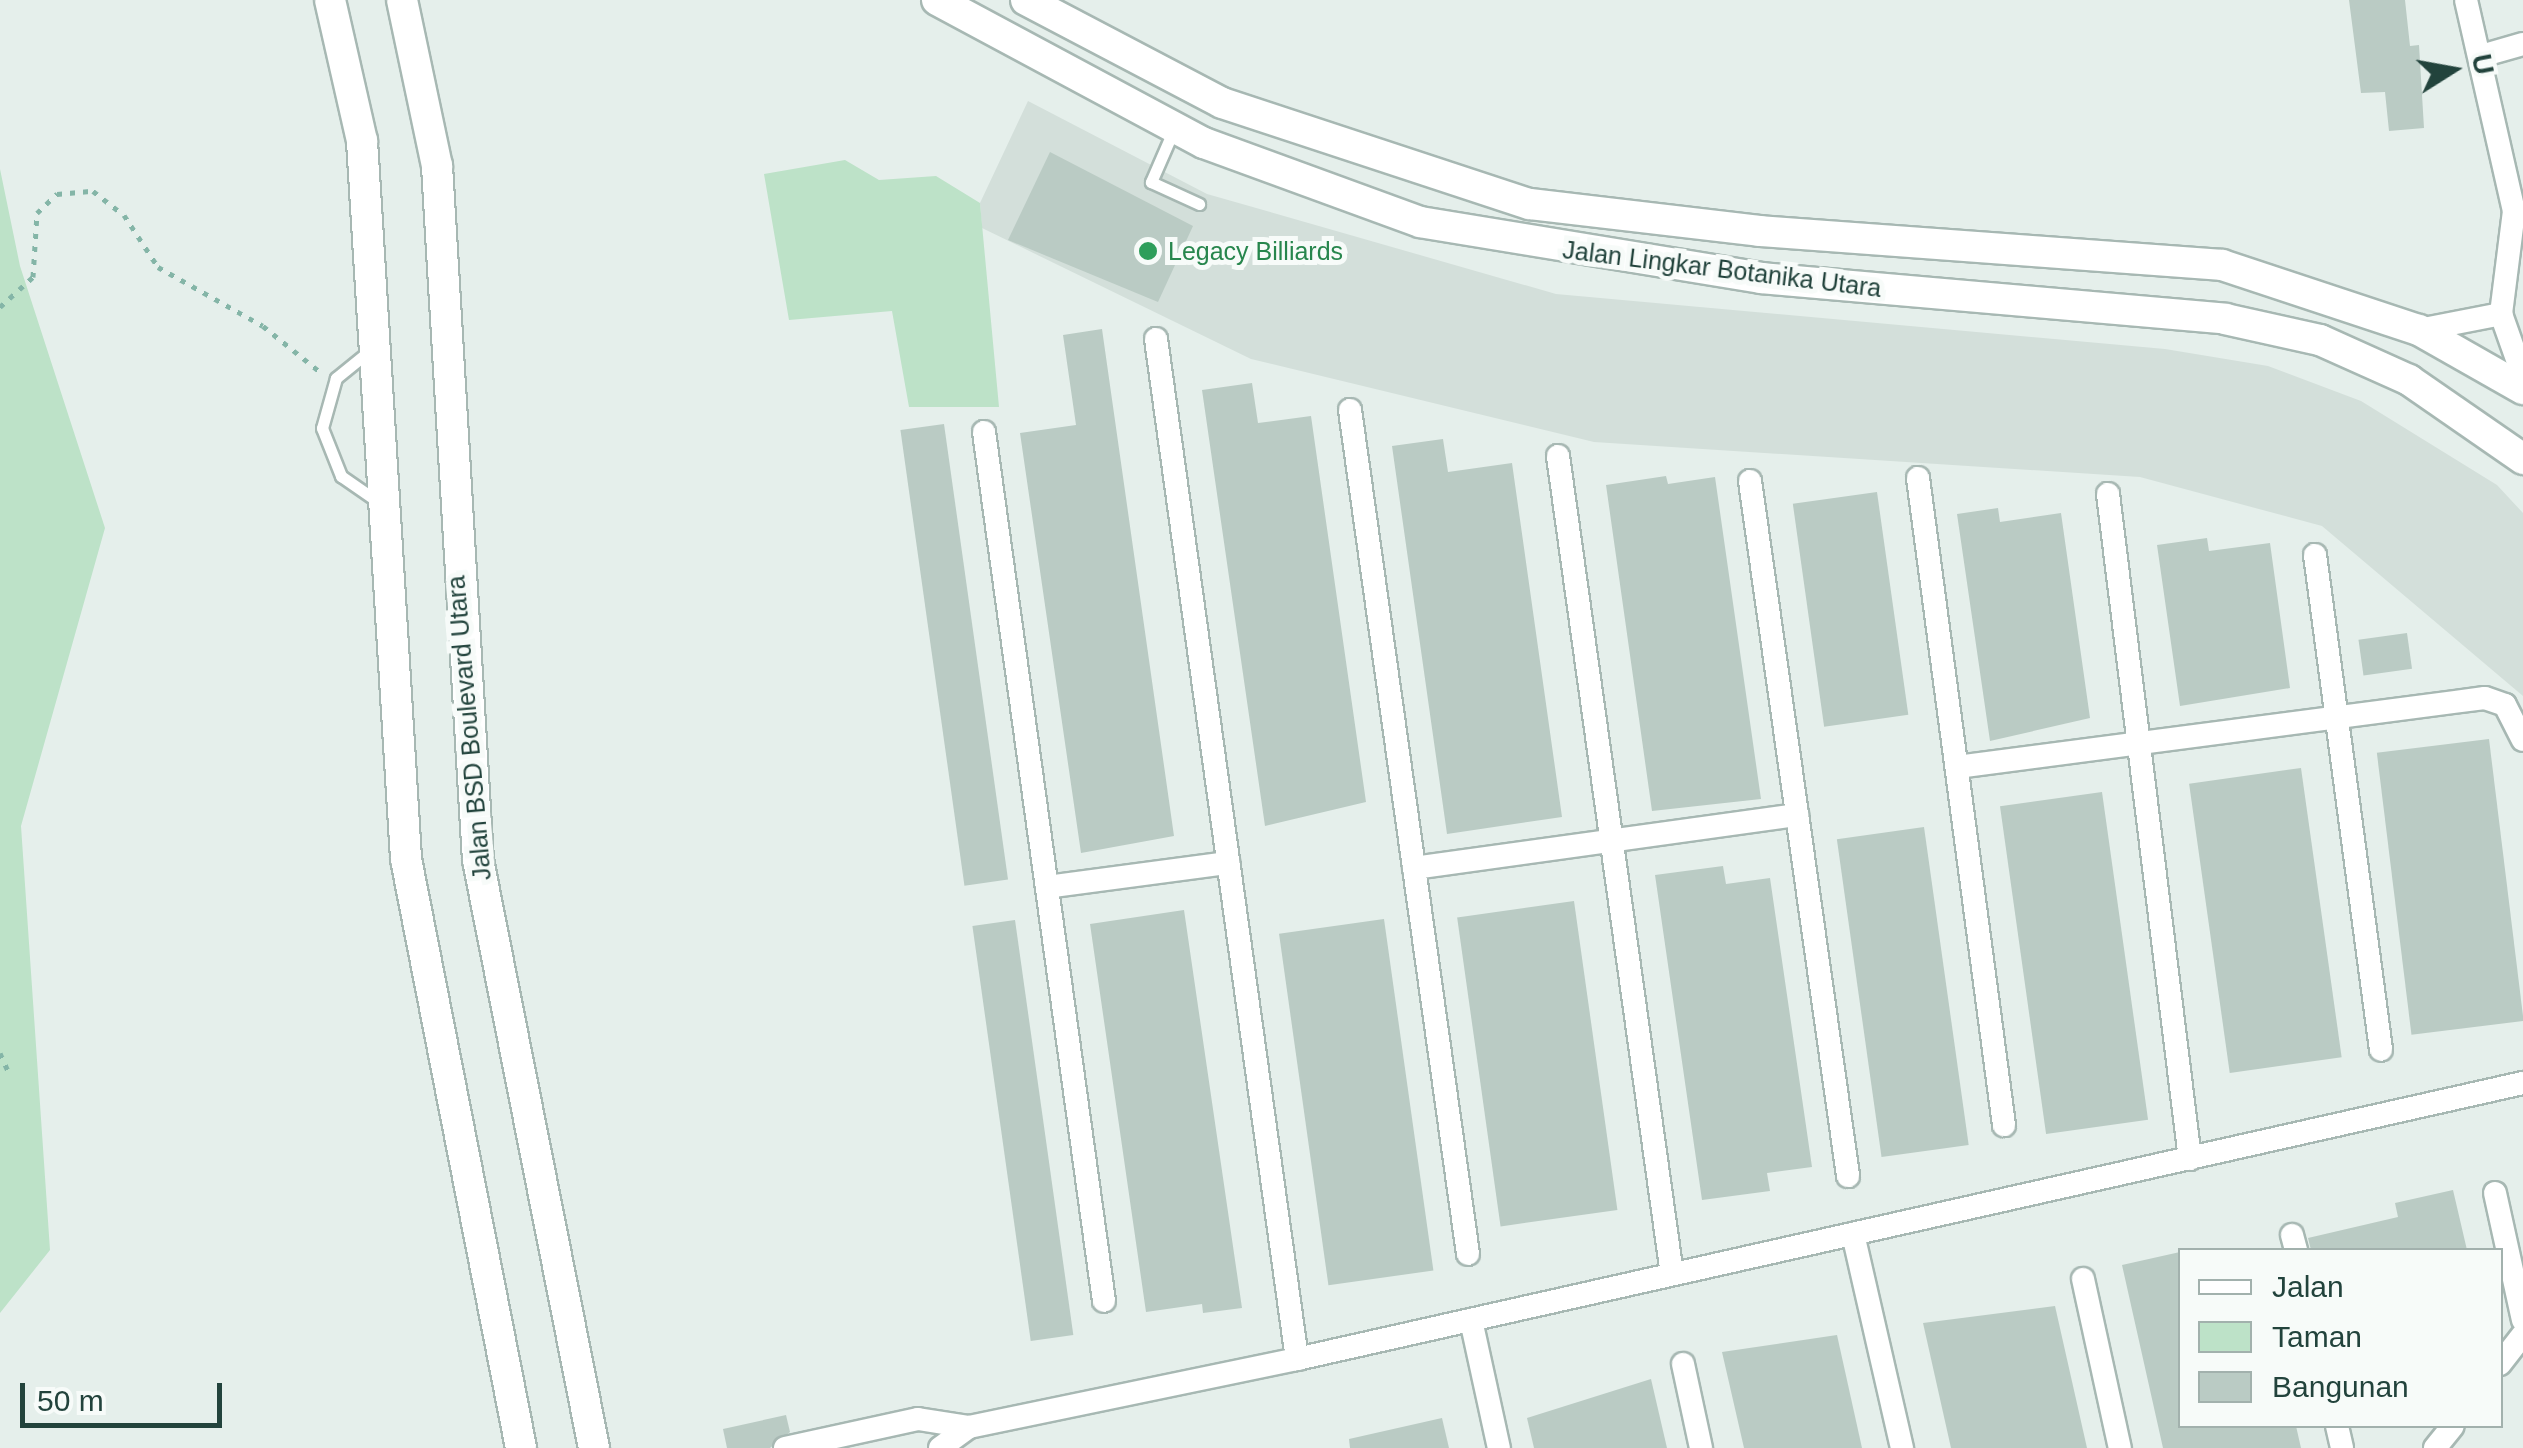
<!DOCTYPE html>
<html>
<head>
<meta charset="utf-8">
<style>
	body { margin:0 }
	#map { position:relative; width:2523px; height:1448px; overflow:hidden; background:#e5efeb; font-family:Arial,sans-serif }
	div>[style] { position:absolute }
	.built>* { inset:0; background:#d3dfda }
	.green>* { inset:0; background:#bde2c8 }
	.building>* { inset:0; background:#bacbc4; transform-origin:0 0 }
	.path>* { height:5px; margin-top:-2.5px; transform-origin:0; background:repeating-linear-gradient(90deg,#84b5a7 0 5px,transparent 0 13px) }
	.roads { filter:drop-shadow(2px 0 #a7b8b3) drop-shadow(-2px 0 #a7b8b3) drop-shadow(0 2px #a7b8b3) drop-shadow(0 -2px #a7b8b3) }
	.service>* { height:11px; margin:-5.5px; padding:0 5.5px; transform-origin:5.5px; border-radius:5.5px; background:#fff }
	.minor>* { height:22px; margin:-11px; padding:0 11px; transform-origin:11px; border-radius:11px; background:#fff }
	.tertiary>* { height:30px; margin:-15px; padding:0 15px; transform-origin:15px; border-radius:15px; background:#fff }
	.secondary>* { height:30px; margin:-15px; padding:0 15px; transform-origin:15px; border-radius:15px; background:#fff }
	.dots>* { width:28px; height:28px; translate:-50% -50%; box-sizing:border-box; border:5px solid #f7fbf9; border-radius:50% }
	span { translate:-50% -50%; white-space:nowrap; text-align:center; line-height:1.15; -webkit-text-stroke:10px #f7fbf9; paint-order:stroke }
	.leisure-label { font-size:25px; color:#27864d }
	.left { translate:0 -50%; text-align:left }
	.street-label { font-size:25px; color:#22433c }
	.legend { position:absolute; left:2178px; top:1248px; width:325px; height:180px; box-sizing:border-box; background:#f7fbf9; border:2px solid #a2b1ad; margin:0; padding:12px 18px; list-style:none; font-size:30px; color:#22433c }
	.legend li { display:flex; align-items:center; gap:20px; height:50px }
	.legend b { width:50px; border:2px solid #a2b1ad }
	.north { position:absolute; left:2403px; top:20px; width:100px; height:100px; -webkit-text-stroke:8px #f7fbf9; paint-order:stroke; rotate:79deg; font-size:28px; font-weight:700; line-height:40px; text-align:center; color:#22433c }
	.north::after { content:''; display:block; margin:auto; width:35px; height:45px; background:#22433c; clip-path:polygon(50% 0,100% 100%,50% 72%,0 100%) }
	.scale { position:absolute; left:20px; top:1383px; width:202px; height:45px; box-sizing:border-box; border:5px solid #22433c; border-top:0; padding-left:12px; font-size:30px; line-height:35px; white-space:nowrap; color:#22433c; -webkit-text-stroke:8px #f7fbf9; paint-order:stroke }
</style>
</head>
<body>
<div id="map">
	<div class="built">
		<i style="clip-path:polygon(1028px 101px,1207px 194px,1556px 294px,2165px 349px,2268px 366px,2361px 401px,2497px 485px,2523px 513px,2523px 696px,2322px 526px,2140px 477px,1594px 442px,1251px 359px,982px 228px,980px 203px)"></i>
	</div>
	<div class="green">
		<i style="clip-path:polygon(845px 160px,879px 180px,936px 176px,980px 203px,999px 407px,909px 407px,892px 311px,789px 320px,764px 174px)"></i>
		<i style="clip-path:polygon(0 169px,20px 266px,105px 528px,21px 826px,50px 1250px,0 1313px)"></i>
	</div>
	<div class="building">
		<i style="clip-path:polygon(2349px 0,2405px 0,2410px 46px,2419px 45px,2424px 128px,2389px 131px,2385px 92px,2361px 93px)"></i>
		<i style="clip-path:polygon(1050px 152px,1193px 226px,1158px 302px,1008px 240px)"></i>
		<i style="clip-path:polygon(1102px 329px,1174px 836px,1081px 853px,1020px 433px,1076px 425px,1063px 335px)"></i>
		<i style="clip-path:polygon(1252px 383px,1258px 423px,1311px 416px,1366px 802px,1265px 826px,1202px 390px)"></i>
		<i style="left:944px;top:424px;width:460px;height:44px;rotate:82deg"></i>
		<i style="clip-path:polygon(1443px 439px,1448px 472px,1512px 463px,1562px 817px,1447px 834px,1392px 446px)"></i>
		<i style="clip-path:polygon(1666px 476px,1668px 484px,1715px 477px,1761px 799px,1652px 811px,1606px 485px)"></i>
		<i style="left:1877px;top:492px;width:225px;height:85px;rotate:82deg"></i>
		<i style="clip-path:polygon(1998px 508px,2000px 522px,2061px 513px,2090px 718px,1990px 741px,1957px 514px)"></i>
		<i style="clip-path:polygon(2207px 538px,2209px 551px,2270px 543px,2290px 688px,2180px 706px,2157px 545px)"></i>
		<i style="left:2407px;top:633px;width:36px;height:49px;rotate:82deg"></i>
		<i style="left:2489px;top:739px;width:284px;height:113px;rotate:83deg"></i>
		<i style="left:2301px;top:768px;width:292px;height:113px;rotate:82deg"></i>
		<i style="left:2102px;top:792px;width:331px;height:103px;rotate:82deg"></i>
		<i style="left:1924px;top:827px;width:321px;height:88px;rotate:82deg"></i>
		<i style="clip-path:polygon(1723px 866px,1726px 884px,1770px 878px,1812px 1167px,1767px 1173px,1770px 1191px,1702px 1200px,1655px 875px)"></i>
		<i style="left:1574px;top:901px;width:312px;height:118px;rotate:82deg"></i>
		<i style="clip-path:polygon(1184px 910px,1242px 1308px,1203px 1313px,1202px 1304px,1146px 1312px,1090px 924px)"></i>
		<i style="left:1384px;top:919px;width:355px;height:106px;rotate:82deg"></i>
		<i style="left:1015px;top:920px;width:419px;height:43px;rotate:82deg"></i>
		<i style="clip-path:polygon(2453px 1190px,2467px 1250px,2311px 1250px,2308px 1238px,2398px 1217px,2395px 1203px)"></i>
		<i style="clip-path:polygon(2180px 1252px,2180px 1426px,2296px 1426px,2301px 1448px,2163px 1448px,2122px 1265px)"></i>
		<i style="clip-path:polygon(2055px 1306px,2087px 1448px,1951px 1448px,1923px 1323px)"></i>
		<i style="clip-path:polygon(1837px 1335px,1862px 1448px,1744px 1448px,1722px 1352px)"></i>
		<i style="clip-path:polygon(1651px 1379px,1667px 1448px,1534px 1448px,1527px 1418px)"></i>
		<i style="clip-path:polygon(786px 1415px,790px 1432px,770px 1448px,727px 1448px,723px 1429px)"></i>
		<i style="clip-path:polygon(1442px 1418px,1449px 1448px,1350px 1448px,1349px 1439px)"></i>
	</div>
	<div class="path">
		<i style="left:0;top:307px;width:45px;rotate:-42.3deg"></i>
		<i style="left:33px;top:277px;width:64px;rotate:-86.4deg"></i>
		<i style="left:37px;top:213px;width:28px;rotate:-44deg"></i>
		<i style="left:57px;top:194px;width:36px;rotate:-5deg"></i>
		<i style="left:93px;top:191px;width:39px;rotate:38deg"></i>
		<i style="left:124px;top:215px;width:62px;rotate:56.8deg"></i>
		<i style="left:158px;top:267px;width:120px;rotate:29.3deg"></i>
		<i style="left:263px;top:326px;width:72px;rotate:38.8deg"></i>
		<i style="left:0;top:1053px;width:20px;rotate:66deg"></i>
	</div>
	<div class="roads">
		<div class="service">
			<i style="left:1174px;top:129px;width:58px;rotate:113.5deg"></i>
			<i style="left:1151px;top:182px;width:53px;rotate:24.6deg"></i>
			<i style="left:373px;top:348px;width:48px;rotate:141deg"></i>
			<i style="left:336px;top:378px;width:52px;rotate:105.6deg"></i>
			<i style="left:322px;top:428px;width:52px;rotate:68.4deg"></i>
			<i style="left:341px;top:476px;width:47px;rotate:34.7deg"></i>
		</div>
		<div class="minor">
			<i style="left:2466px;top:0;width:216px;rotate:77.2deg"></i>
			<i style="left:2514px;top:211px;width:104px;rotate:97.2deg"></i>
			<i style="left:2501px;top:314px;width:66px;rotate:70.5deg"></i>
			<i style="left:2481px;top:56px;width:44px;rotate:-15.9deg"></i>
			<i style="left:2419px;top:330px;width:84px;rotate:-11deg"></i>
			<i style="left:1156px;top:339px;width:1030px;rotate:82.13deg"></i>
			<i style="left:1350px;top:410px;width:852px;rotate:82.04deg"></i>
			<i style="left:984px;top:432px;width:877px;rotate:82.14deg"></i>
			<i style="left:1558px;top:456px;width:826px;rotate:82.07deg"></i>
			<i style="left:1918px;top:478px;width:653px;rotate:82.43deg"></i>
			<i style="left:1750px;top:481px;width:702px;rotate:81.97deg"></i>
			<i style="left:2108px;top:494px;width:670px;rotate:82.97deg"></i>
			<i style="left:2315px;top:555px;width:499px;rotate:82.4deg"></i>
			<i style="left:1957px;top:767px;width:532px;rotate:-7.45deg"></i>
			<i style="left:2485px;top:698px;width:21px;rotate:19deg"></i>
			<i style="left:2505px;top:705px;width:39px;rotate:63deg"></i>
			<i style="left:1414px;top:868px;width:387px;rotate:-7.9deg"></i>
			<i style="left:1047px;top:887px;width:183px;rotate:-7.6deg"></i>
			<i style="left:2495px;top:1193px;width:130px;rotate:77.6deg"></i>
			<i style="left:1853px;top:1234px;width:220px;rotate:77.1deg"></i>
			<i style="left:2292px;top:1235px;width:16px;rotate:75deg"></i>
			<i style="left:2083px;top:1279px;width:173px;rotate:77.7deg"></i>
			<i style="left:1471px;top:1320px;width:131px;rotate:77.7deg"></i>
			<i style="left:1683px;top:1364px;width:86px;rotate:77.9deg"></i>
			<i style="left:2500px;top:1364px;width:37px;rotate:-52deg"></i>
			<i style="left:2337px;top:1426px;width:23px;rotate:77deg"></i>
			<i style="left:785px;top:1448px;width:136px;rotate:-12.3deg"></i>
			<i style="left:918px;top:1419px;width:52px;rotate:8.9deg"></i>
			<i style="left:969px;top:1427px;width:335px;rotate:-11.7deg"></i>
			<i style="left:1297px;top:1359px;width:1257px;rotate:-12.69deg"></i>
			<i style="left:940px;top:1448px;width:36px;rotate:-36deg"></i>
			<i style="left:2435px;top:1448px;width:28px;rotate:-51deg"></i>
		</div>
		<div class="tertiary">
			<i style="left:937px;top:0;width:303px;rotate:28.2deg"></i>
			<i style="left:1204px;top:143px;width:230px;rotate:20.1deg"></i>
			<i style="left:1420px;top:222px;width:346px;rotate:9.3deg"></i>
			<i style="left:1761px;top:278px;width:466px;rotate:5deg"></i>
			<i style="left:2225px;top:319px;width:97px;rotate:12.5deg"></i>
			<i style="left:2320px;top:340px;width:98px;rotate:24.2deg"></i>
			<i style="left:2409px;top:380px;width:139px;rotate:34.7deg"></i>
			<i style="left:1026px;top:0;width:221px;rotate:27.7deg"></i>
			<i style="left:1222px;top:103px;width:324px;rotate:18.2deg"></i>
			<i style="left:1530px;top:204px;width:231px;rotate:6.7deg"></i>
			<i style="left:1759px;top:231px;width:464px;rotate:4.2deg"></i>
			<i style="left:2222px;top:265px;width:207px;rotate:18.3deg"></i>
			<i style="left:2419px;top:330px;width:120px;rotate:29.6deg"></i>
		</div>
		<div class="secondary">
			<i style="left:330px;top:0;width:145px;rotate:77.2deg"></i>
			<i style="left:362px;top:141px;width:719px;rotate:86.49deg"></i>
			<i style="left:406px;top:859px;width:600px;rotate:78.95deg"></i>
			<i style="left:402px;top:0;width:170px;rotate:78.1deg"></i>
			<i style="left:437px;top:166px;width:695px;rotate:86.62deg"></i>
			<i style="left:478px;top:860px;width:599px;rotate:78.84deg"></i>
		</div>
	</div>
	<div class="dots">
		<i style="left:1148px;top:251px;background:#2e9e5b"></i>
	</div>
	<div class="leisure-label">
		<span class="left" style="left:1168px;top:251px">Legacy Billiards</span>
	</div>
	<div class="street-label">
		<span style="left:1722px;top:269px;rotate:7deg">Jalan Lingkar Botanika Utara</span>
		<span style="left:469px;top:728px;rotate:-95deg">Jalan BSD Boulevard Utara</span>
	</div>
	<ul class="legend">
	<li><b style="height:12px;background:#fff"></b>Jalan</li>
	<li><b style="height:28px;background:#bde2c8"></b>Taman</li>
	<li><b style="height:28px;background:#bacbc4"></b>Bangunan</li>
	</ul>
	<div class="north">U</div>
	<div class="scale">50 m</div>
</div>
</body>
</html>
